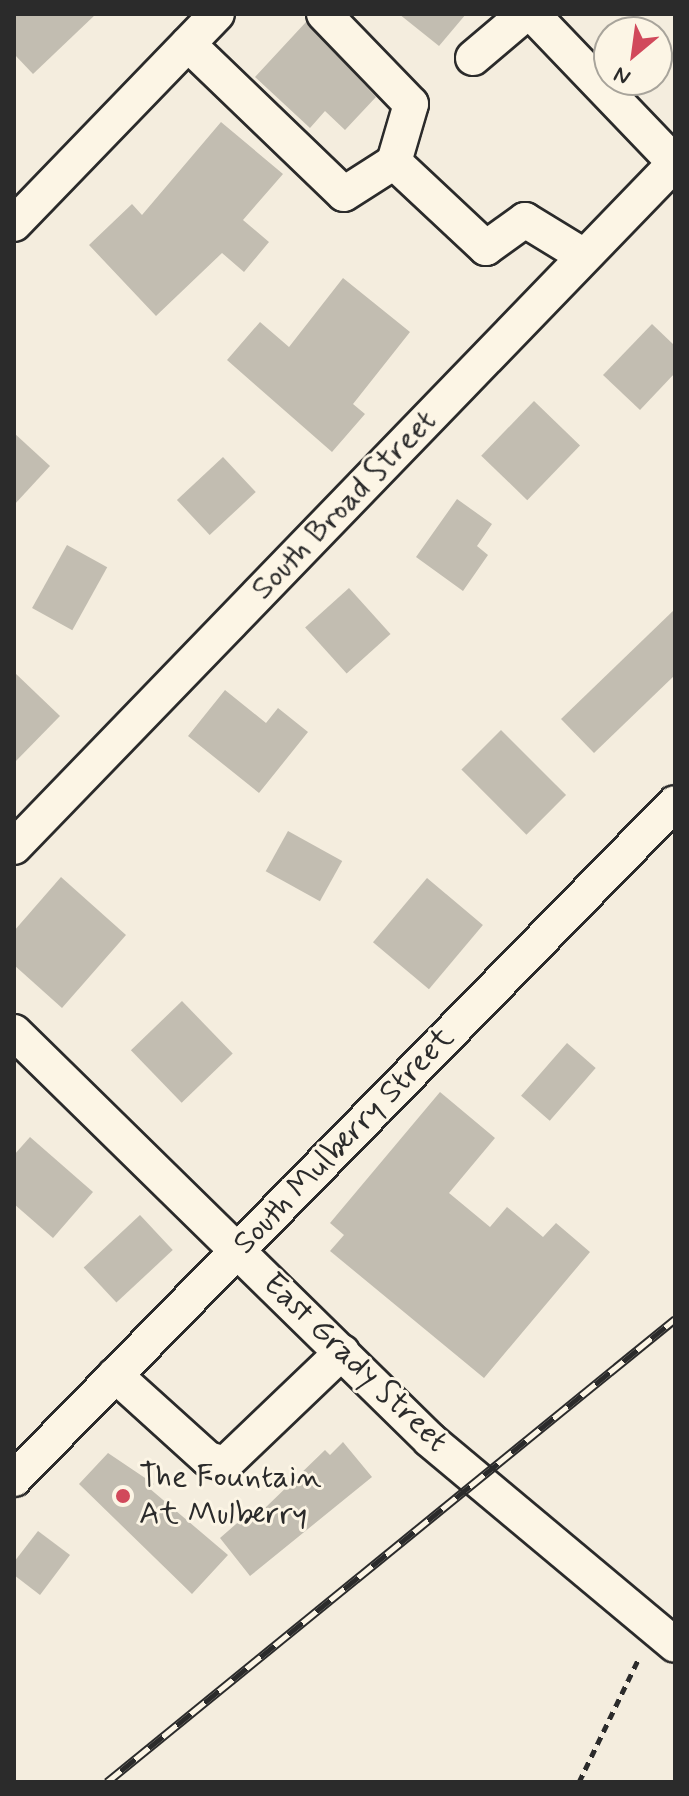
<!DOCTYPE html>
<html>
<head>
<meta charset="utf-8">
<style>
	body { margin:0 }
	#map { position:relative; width:689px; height:1796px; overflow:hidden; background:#f4edde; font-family:Mynerve,sans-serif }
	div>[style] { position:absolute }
	.building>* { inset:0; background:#c2bdb1; transform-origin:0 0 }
	.path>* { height:5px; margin-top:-2.5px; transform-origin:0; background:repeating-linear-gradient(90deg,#2b2b2b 0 8px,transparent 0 14px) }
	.roads { filter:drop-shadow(2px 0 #2b2b2b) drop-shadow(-2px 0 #2b2b2b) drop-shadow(0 2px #2b2b2b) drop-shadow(0 -2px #2b2b2b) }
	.minor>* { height:34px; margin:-17px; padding:0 17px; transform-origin:17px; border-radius:17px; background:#fcf5e5 }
	.rail>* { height:9px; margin-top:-4.5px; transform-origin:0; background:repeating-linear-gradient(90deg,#fcf5e5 0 18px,#2b2b2b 0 36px); box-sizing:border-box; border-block:2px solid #2b2b2b }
	.dots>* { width:22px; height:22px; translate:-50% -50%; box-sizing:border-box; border:4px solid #fcf5e5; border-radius:50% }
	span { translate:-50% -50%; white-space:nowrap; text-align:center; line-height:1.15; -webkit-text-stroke:6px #fcf5e5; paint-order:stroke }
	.street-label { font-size:32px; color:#2b2b2b }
	.poi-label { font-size:32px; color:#2b2b2b }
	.left { translate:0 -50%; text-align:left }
	.frame { position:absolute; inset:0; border:16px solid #2b2b2b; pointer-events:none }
	.north { position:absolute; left:593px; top:16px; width:80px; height:80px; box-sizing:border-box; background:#fcf5e5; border:2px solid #a8a49b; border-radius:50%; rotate:209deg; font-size:22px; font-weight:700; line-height:32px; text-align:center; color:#2b2b2b }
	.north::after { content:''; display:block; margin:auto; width:28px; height:36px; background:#d1495b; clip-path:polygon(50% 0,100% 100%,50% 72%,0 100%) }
</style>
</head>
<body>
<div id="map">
	<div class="building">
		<i style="clip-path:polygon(14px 14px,96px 14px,33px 74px,14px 54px)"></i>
		<i style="clip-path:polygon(399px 14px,466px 14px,439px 46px)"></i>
		<i style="clip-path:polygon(306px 22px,376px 97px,345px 130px,325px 111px,310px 128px,255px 77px)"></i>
		<i style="clip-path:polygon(221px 122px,283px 174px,243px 220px,269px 242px,244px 272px,222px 253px,156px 316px,89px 245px,132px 204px,142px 215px)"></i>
		<i style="clip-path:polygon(343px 278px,410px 332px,353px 404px,365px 414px,332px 452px,227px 360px,260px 322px,289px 347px)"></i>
		<i style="clip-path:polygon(652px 324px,675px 346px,675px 373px,640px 410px,603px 375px)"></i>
		<i style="left:534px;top:401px;width:64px;height:76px;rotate:44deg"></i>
		<i style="clip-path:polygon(14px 433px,50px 466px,14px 505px)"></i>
		<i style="left:223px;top:457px;width:48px;height:63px;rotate:47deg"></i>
		<i style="clip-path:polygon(457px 499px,492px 524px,477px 546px,488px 555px,463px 591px,416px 557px)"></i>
		<i style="left:67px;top:545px;width:46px;height:72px;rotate:29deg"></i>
		<i style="left:349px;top:588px;width:62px;height:59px;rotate:48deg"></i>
		<i style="clip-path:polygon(675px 609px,675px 675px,594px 753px,561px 719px)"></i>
		<i style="clip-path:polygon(14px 672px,60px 716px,14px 763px)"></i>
		<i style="clip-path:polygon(225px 690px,266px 723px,278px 708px,308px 732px,259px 793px,188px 736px)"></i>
		<i style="left:501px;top:730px;width:92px;height:56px;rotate:45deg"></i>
		<i style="left:288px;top:831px;width:62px;height:46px;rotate:29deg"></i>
		<i style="clip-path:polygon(61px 877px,126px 935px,62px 1008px,14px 965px,14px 931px)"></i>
		<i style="left:427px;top:878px;width:73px;height:84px;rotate:40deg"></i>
		<i style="left:182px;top:1001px;width:73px;height:71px;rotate:46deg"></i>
		<i style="left:567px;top:1043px;width:38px;height:70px;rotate:41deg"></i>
		<i style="clip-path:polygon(440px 1092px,495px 1138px,449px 1193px,490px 1227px,507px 1207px,543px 1237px,556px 1223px,590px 1252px,484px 1378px,330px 1251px,344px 1235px,330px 1223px)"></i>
		<i style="clip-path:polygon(30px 1137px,93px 1192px,53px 1238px,14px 1204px,14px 1155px)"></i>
		<i style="left:140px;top:1215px;width:48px;height:77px;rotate:47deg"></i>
		<i style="clip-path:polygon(343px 1442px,372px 1477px,250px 1576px,220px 1538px,259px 1504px,265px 1508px,325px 1450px,330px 1455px)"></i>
		<i style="clip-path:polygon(108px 1453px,154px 1484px,149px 1488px,228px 1555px,192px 1594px,79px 1484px)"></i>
		<i style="clip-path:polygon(38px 1531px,70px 1555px,40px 1595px,14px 1575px,14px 1562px)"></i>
	</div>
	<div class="path">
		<i style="left:579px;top:1782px;width:138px;rotate:-64.2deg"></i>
	</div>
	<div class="roads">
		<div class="minor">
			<i style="left:324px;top:14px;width:125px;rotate:46deg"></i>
			<i style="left:411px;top:104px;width:60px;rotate:106.3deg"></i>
			<i style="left:188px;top:44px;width:216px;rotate:43.9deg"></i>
			<i style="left:344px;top:194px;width:59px;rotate:-32.6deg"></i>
			<i style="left:394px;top:162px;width:126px;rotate:43.1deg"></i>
			<i style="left:486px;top:248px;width:48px;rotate:-35.7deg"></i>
			<i style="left:525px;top:220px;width:69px;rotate:31.4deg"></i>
			<i style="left:473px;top:58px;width:68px;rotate:-40.2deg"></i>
			<i style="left:14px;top:224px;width:292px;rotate:-46deg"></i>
			<i style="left:14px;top:847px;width:951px;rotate:-45.98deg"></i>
			<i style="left:675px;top:163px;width:207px;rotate:-133.8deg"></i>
			<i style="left:14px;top:1032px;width:583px;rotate:44.44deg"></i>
			<i style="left:430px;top:1440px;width:319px;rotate:39.9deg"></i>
			<i style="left:115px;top:1375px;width:125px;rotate:42.1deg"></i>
			<i style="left:208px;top:1459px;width:18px;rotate:16deg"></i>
			<i style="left:225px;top:1464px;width:162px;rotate:-43.7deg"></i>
			<i style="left:14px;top:1479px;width:945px;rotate:-45.64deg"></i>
		</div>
	</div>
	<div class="rail">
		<i style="left:107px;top:1782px;width:733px;rotate:-39.18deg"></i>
	</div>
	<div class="dots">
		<i style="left:123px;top:1496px;background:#d1495b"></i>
	</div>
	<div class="street-label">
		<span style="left:344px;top:505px;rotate:-46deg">South Broad Street</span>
		<span style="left:344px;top:1141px;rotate:-46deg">South Mulberry Street</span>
		<span style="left:355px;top:1363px;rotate:44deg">East Grady Street</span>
	</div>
	<div class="poi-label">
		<span class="left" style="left:139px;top:1496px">The Fountain<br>At Mulberry</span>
	</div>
	<div class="frame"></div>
	<div class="north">N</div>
</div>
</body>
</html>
